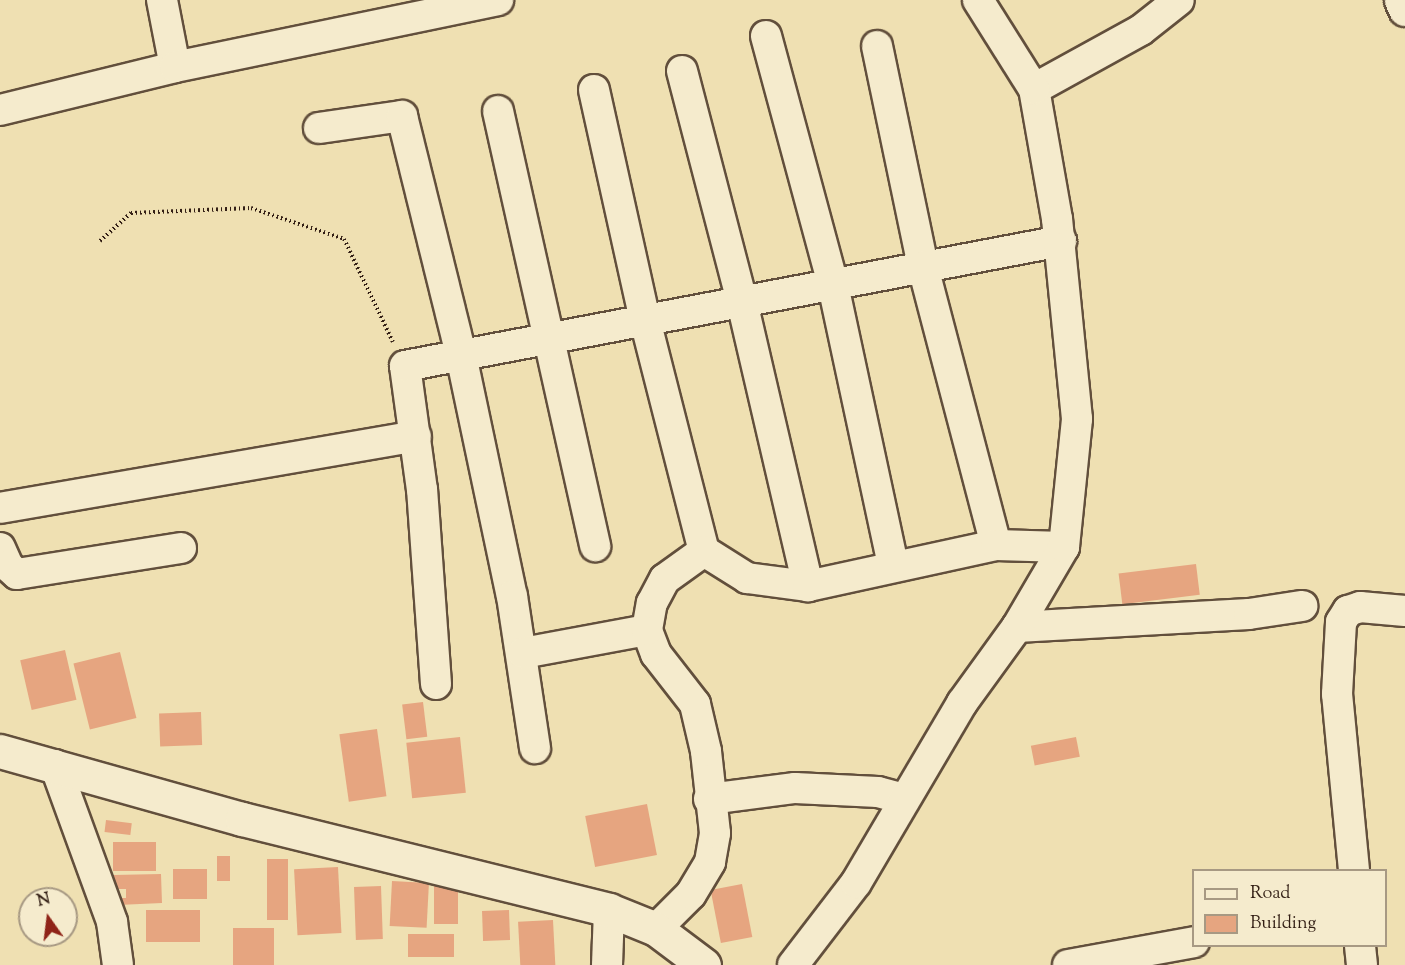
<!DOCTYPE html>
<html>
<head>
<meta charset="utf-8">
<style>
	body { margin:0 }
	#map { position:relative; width:1405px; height:965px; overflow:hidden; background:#efe0b2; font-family:"Sorts Mill Goudy",serif }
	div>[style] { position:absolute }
	.building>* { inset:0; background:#e6a580; transform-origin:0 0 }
	.path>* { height:4px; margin-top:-2px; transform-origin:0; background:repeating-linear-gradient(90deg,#331f15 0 1.5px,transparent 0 4.5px) }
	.roads { filter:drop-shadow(2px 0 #624f3c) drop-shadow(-2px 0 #624f3c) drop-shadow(0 2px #624f3c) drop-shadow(0 -2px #624f3c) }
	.minor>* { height:30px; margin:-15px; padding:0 15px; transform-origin:15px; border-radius:15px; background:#f5ebcd }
	.tertiary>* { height:33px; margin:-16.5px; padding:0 16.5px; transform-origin:16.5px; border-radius:16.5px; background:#f5ebcd }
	span { translate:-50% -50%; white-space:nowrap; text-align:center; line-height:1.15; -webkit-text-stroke:5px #f5ebcd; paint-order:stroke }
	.legend { position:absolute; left:1192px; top:869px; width:195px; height:78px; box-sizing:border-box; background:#f5ebcd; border:2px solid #a79983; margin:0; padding:8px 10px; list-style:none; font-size:18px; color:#331f15 }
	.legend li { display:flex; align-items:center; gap:12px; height:30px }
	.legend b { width:30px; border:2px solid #a79983 }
	.north { position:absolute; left:18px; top:887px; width:60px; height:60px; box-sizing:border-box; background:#f5ebcd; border:2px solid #a79983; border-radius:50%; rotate:346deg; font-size:16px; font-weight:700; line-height:24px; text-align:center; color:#331f15 }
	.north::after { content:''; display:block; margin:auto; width:21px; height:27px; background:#8f2418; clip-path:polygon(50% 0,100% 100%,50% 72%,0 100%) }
</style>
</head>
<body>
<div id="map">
	<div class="building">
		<i style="left:1196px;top:564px;width:31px;height:78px;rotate:83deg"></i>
		<i style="left:65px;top:650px;width:51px;height:46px;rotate:77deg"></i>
		<i style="left:120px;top:652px;width:68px;height:48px;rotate:76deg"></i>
		<i style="left:423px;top:702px;width:35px;height:21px;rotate:83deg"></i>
		<i style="left:201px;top:712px;width:33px;height:42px;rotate:88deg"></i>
		<i style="left:377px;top:729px;width:68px;height:38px;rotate:82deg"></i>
		<i style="left:460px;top:737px;width:56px;height:54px;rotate:84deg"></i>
		<i style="left:1076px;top:737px;width:20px;height:46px;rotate:79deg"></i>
		<i style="left:647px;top:804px;width:52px;height:63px;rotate:79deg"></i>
		<i style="left:106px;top:820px;width:26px;height:12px;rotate:7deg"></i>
		<i style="left:113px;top:842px;width:43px;height:29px"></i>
		<i style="left:217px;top:856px;width:13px;height:25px"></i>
		<i style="left:267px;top:859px;width:21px;height:61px"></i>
		<i style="left:338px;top:867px;width:66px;height:44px;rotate:87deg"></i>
		<i style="left:207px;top:869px;width:30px;height:34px;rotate:90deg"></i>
		<i style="clip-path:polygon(161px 874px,162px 903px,118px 905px,119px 898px,126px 898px,126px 889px,113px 889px,113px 875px)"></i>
		<i style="left:392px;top:881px;width:37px;height:45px;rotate:3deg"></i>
		<i style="left:434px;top:883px;width:24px;height:41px"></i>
		<i style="left:742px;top:884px;width:54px;height:32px;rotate:79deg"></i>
		<i style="left:381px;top:886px;width:53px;height:27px;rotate:88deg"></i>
		<i style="left:200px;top:910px;width:32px;height:54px;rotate:90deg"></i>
		<i style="left:509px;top:910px;width:30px;height:27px;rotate:88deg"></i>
		<i style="left:553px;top:920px;width:45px;height:35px;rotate:87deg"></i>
		<i style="left:233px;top:928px;width:41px;height:37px"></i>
		<i style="left:454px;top:934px;width:23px;height:46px;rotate:90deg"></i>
	</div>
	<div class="path">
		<i style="left:100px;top:241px;width:42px;rotate:-42.1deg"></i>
		<i style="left:131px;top:213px;width:120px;rotate:-2.4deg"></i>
		<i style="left:251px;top:208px;width:98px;rotate:18.4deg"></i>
		<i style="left:344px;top:239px;width:114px;rotate:64.6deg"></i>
	</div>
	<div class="roads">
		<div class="minor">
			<i style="left:162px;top:0;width:68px;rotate:79deg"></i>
			<i style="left:766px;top:36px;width:258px;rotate:74.9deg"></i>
			<i style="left:833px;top:285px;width:286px;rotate:77.9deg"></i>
			<i style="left:877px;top:46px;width:226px;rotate:78.2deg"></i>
			<i style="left:923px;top:267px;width:287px;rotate:75.3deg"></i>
			<i style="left:682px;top:71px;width:239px;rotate:75.4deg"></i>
			<i style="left:742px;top:302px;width:292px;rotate:76.9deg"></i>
			<i style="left:1034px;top:89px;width:122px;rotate:-28.9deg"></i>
			<i style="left:1141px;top:30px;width:48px;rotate:-38.3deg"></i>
			<i style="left:594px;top:90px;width:236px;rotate:77.5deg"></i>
			<i style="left:645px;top:320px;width:238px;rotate:75.7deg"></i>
			<i style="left:704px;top:551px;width:51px;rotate:32.1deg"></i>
			<i style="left:747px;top:578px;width:62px;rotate:7.5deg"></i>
			<i style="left:808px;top:586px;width:192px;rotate:-12.3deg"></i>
			<i style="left:996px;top:545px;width:68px;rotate:1.7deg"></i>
			<i style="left:0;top:110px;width:180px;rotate:-13.8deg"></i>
			<i style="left:175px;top:67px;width:330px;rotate:-11.7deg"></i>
			<i style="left:498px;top:111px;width:446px;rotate:77.4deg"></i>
			<i style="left:319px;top:128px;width:84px;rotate:-8.2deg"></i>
			<i style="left:402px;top:116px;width:246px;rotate:76.1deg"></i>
			<i style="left:461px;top:355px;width:246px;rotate:78.1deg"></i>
			<i style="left:512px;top:596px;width:154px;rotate:81.4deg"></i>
			<i style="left:0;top:508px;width:422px;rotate:-9.8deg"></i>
			<i style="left:0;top:548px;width:20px;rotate:66deg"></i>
			<i style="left:8px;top:566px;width:12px;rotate:42deg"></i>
			<i style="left:17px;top:574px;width:166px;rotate:-9deg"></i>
			<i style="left:1017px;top:627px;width:232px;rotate:-3.2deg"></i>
			<i style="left:1249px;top:614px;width:54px;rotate:-8.6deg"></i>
			<i style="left:523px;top:653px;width:126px;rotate:-10.5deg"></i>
			<i style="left:436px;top:684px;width:195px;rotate:-94.1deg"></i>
			<i style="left:422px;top:490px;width:125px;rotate:-97.8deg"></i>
			<i style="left:405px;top:366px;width:668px;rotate:-10.79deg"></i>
			<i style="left:55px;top:765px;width:167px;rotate:70deg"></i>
			<i style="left:112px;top:922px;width:43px;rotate:82.1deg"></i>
			<i style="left:709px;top:799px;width:87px;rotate:-7.3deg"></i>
			<i style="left:795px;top:788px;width:83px;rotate:2.8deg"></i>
			<i style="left:878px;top:792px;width:27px;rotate:15deg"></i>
			<i style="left:1354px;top:870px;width:177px;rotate:-95.5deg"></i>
			<i style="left:1337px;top:694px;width:72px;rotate:-86.8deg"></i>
			<i style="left:1341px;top:622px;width:13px;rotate:-58deg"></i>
			<i style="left:1348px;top:611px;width:13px;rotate:-18deg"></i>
			<i style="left:1360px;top:607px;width:45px;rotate:5.1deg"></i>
			<i style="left:656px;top:929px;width:49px;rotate:-45deg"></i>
			<i style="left:691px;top:894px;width:37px;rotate:-59deg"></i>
			<i style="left:710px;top:862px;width:29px;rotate:-80deg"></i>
			<i style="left:715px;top:833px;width:82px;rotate:-96.3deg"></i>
			<i style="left:706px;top:751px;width:48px;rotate:-103.2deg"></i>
			<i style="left:695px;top:704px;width:63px;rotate:-128deg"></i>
			<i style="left:656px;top:654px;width:26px;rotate:-111deg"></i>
			<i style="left:647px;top:630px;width:27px;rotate:-80deg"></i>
			<i style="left:652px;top:603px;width:27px;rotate:-62deg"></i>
			<i style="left:665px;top:579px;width:48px;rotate:-35.7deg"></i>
			<i style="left:1360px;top:946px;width:19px;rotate:84deg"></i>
			<i style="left:607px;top:965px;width:55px;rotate:-87.9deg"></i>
			<i style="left:793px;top:965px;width:103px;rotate:-52.5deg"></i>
			<i style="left:856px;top:883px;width:209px;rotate:-59.5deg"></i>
			<i style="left:962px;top:703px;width:94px;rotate:-54.1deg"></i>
			<i style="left:1017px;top:627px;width:93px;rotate:-59.6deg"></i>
			<i style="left:1064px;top:547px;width:129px;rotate:-84.2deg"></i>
			<i style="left:1077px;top:419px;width:201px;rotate:-95.7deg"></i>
			<i style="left:1057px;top:219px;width:132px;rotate:-100deg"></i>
			<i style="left:1034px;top:89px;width:105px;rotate:-122.2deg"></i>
			<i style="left:1068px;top:965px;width:128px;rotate:-10.3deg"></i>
		</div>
		<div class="tertiary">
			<i style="left:1401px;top:0;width:10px;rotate:66deg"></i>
			<i style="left:0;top:751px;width:251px;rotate:15.7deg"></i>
			<i style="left:242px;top:819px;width:378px;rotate:13.9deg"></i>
			<i style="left:609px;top:910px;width:51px;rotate:22deg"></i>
			<i style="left:656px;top:929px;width:60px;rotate:36.9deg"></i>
		</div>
	</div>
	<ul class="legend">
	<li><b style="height:8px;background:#f5ebcd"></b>Road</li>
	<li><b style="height:16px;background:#e6a580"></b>Building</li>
	</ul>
	<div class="north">N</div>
</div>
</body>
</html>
